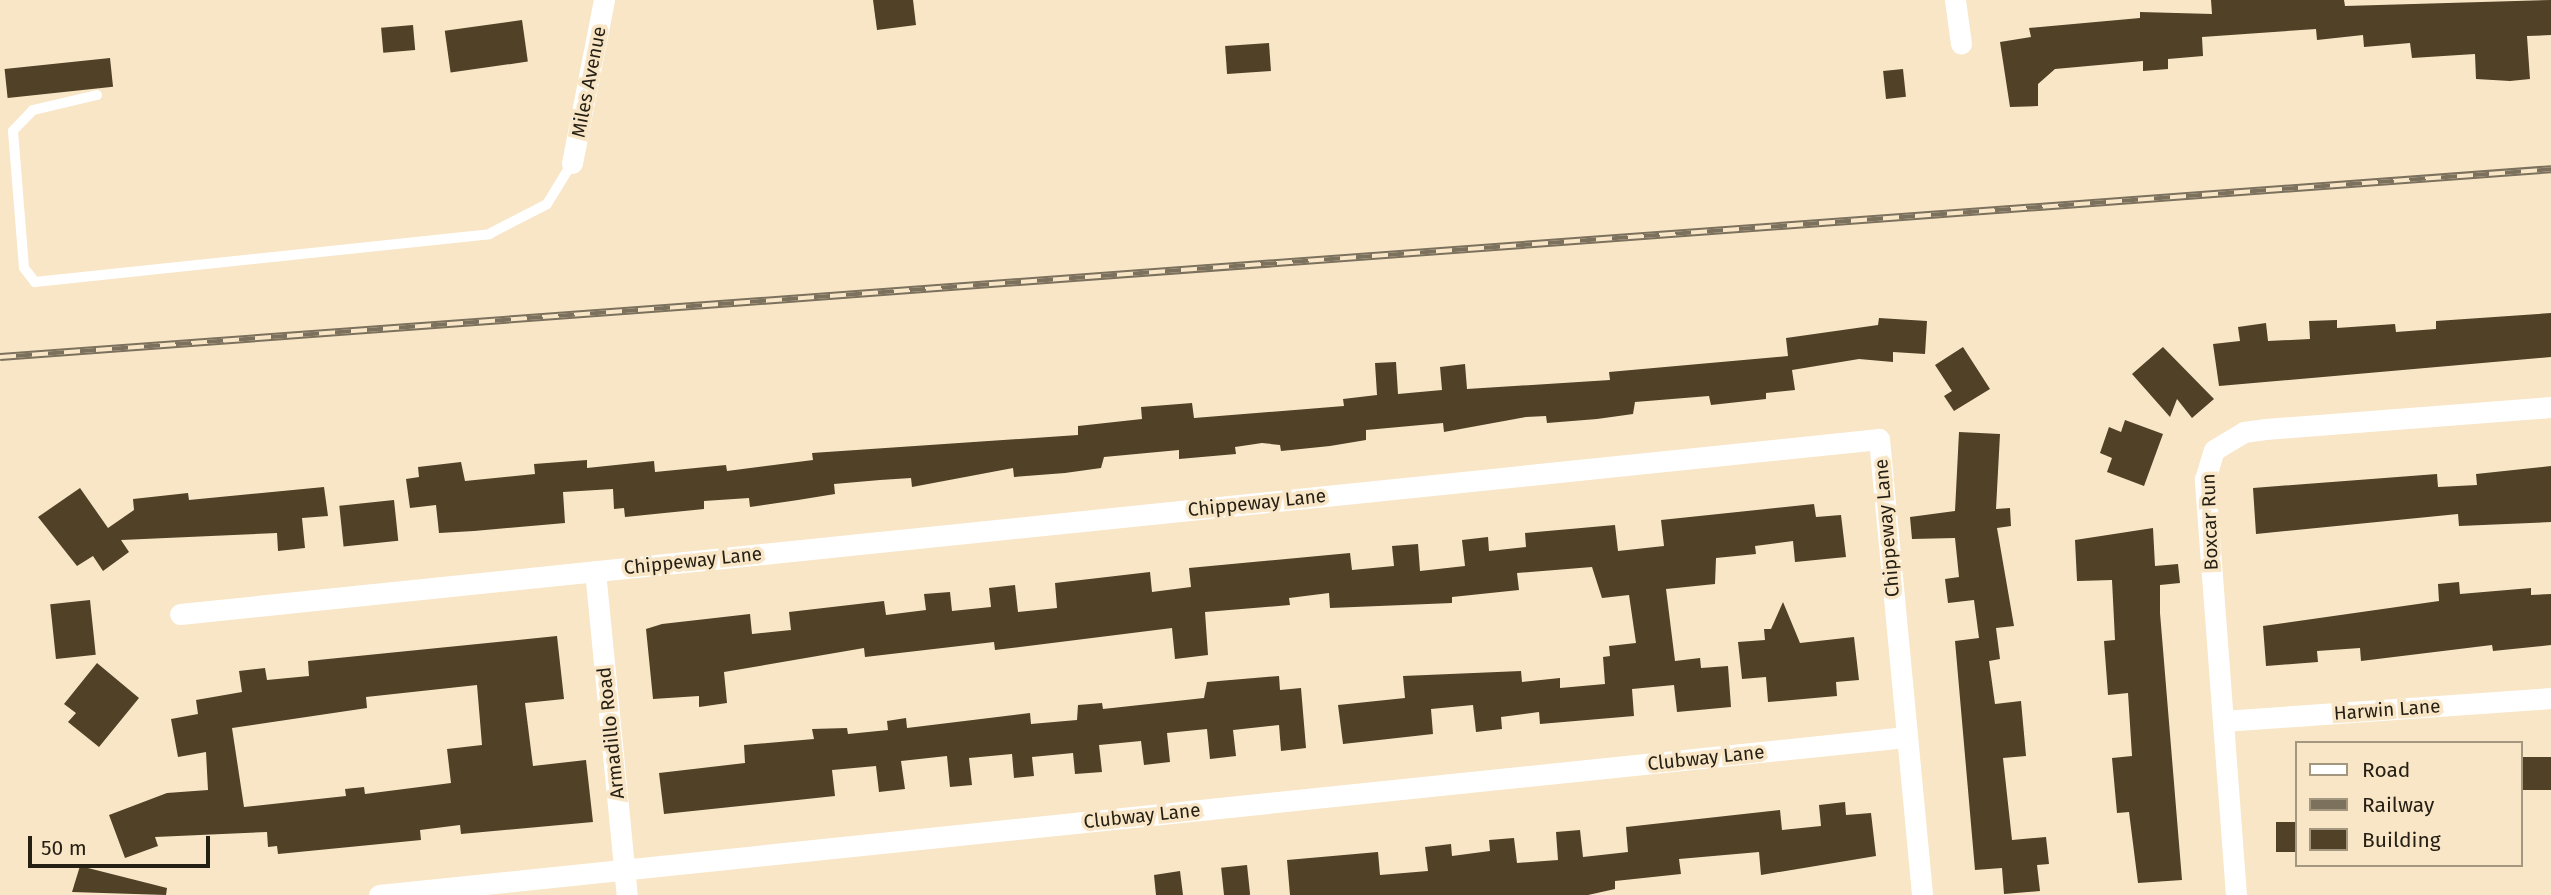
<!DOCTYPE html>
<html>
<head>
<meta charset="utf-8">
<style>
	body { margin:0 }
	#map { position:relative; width:2551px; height:895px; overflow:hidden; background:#f8e6c7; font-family:"Fira Sans",sans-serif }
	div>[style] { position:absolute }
	.building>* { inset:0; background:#504127; transform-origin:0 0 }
	.lane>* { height:10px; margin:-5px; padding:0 5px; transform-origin:5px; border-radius:5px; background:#fff }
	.street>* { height:21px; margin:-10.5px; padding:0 10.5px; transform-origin:10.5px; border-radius:10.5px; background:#fff }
	.rail>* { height:8px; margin-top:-4px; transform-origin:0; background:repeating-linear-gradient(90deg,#f8e6c7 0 16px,#7c715d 0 32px); box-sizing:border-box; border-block:2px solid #7c715d }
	span { translate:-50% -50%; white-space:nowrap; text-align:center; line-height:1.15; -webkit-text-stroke:7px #f8e6c7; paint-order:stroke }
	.street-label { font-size:19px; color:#262014 }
	.legend { position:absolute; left:2295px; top:741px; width:228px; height:126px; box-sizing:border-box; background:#f8e6c7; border:2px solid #a4977f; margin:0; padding:9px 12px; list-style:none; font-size:21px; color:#262014 }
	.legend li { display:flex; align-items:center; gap:14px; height:35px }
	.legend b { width:35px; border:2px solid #a4977f }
	.scale { position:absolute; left:28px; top:836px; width:182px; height:32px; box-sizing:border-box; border:4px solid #262014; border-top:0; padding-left:9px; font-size:21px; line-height:24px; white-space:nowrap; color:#262014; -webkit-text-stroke:5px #f8e6c7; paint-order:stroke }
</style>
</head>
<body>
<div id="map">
	<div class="building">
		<i style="clip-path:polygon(873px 0,913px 0,916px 25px,877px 30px)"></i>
		<i style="clip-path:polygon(2211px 0,2344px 0,2345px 6px,2551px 0,2551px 35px,2527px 36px,2530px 79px,2510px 81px,2476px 79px,2475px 54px,2412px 58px,2410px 43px,2364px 47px,2363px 35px,2317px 40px,2316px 29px,2202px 37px,2203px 56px,2168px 59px,2168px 69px,2143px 71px,2143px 61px,2055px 69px,2038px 84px,2038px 106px,2010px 107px,2000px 42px,2031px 37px,2029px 28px,2140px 18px,2140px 12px,2212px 14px)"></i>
		<i style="left:522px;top:20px;width:42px;height:78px;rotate:82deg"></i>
		<i style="left:413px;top:25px;width:25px;height:32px;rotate:85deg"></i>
		<i style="left:1269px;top:43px;width:28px;height:44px;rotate:86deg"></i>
		<i style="left:110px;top:58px;width:29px;height:106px;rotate:84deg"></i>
		<i style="left:1903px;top:69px;width:28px;height:20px;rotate:84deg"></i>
		<i style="clip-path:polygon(2551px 313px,2551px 357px,2219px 386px,2213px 344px,2240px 341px,2238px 327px,2266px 323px,2268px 341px,2310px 339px,2309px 321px,2337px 320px,2337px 328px,2395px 324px,2396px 332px,2436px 329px,2436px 321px)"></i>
		<i style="clip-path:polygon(1879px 318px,1927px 321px,1925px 354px,1893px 352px,1893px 362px,1859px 359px,1792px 370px,1795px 390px,1766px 393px,1766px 399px,1711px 405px,1709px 396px,1635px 402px,1633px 414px,1597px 419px,1547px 423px,1546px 416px,1526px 417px,1444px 432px,1443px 423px,1366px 430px,1366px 440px,1330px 446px,1281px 451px,1280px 445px,1262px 443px,1235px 447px,1236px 454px,1179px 459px,1179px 450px,1104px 457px,1101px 468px,1065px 473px,1014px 477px,1013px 468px,912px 487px,911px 478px,880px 480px,834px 484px,835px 494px,798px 500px,750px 507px,749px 498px,704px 501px,704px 509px,625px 517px,624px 508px,614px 509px,613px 489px,563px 492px,565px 523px,474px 531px,439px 533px,436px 505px,410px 508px,406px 479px,419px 477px,418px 467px,461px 462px,465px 481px,535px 474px,534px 464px,587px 460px,587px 468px,654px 461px,655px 472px,726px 465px,727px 471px,813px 460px,812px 453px,1078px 435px,1078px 426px,1142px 419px,1141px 407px,1192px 403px,1194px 418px,1344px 406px,1343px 399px,1377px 395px,1375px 363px,1396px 362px,1398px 394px,1442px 390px,1440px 367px,1465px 364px,1467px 389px,1610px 380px,1609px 372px,1788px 356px,1786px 338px,1878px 325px)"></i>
		<i style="clip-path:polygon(1963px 347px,1990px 389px,1954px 411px,1944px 396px,1952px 391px,1935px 365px)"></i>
		<i style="clip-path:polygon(2163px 347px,2214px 399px,2192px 418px,2177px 399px,2170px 417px,2132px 374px)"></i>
		<i style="clip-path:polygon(2125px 420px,2163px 434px,2144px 486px,2107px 472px,2112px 458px,2100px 453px,2109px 427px,2121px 432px)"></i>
		<i style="clip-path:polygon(1959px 432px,2000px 434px,1996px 509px,2010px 508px,2011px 526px,1997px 528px,2014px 626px,1996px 628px,2000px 659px,1989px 661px,1995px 704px,2021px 701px,2026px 756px,2003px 758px,2012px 840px,2046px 837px,2049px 864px,2037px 865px,2040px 891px,2004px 894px,2002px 868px,1975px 870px,1955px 641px,1979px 638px,1974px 600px,1948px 603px,1945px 579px,1959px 577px,1955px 538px,1912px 539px,1910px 517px,1955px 511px)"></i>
		<i style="clip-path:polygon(2551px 466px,2551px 522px,2459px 526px,2458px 514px,2256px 534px,2253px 488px,2437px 474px,2438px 487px,2477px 485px,2476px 474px)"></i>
		<i style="clip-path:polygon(324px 487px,328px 516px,302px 518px,305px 548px,278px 551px,277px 533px,121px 540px,129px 552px,103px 571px,93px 556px,77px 566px,38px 517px,80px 488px,108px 528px,134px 510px,133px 499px,188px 493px,189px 500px)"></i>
		<i style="left:394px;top:500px;width:41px;height:55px;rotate:84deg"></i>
		<i style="clip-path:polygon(1814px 504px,1816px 517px,1841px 515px,1846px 557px,1795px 562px,1793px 541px,1755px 546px,1756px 554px,1716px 558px,1715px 584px,1666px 589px,1675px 661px,1700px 658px,1701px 668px,1728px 666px,1731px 707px,1677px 712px,1674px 685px,1632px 689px,1634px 716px,1540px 724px,1539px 712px,1501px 717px,1502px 729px,1476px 732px,1473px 705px,1431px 709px,1433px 734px,1343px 744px,1338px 705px,1405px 698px,1403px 676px,1521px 671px,1522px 682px,1560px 678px,1560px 688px,1605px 684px,1603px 657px,1610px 656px,1609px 646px,1636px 643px,1629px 595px,1602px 598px,1592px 567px,1517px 573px,1519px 590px,1452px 597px,1452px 603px,1330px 608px,1329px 593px,1289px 598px,1290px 605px,1205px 612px,1208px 655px,1175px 659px,1172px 628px,995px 650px,994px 642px,865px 657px,864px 648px,724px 672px,727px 703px,699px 707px,699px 696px,653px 699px,646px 629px,662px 624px,750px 614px,752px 634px,791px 630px,789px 612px,884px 601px,886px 615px,926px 610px,924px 594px,950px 592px,952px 611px,991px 607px,989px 588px,1015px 585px,1018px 612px,1057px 608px,1055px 583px,1150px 572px,1152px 592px,1191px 587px,1189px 568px,1350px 553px,1352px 570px,1394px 566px,1392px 546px,1418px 544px,1420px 571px,1465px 566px,1462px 540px,1488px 537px,1489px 551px,1526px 547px,1525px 533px,1615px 525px,1618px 551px,1664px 546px,1661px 520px)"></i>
		<i style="clip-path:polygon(2153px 528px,2155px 566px,2178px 564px,2180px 583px,2160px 585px,2160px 613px,2182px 880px,2138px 883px,2129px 812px,2117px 813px,2112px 758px,2132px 756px,2128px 693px,2108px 695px,2104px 641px,2115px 640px,2112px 580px,2077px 581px,2075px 540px)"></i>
		<i style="clip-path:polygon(2459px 582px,2460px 594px,2531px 588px,2531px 595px,2551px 594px,2551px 645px,2493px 651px,2492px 645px,2361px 661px,2360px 648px,2317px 651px,2318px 662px,2266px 666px,2263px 626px,2439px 601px,2438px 584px)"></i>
		<i style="left:90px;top:600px;width:55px;height:40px;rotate:84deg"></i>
		<i style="clip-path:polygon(1783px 602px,1800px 643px,1854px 637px,1859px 680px,1836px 682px,1837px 696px,1768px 702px,1766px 677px,1742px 679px,1738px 642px,1765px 640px,1764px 629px,1771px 629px)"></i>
		<i style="clip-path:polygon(evenodd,557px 636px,564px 699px,525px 703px,533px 766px,586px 760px,593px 822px,461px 834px,460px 825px,420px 830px,421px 840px,278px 854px,277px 846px,268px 847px,267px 832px,155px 837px,158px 846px,125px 858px,109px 815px,167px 793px,208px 790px,206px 752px,178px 757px,171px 719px,198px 714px,196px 700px,242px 692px,239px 671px,265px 668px,267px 680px,309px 676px,308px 661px,557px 636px,477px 685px,482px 745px,447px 749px,451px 783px,365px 794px,364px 787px,345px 789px,346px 796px,244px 807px,232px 728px,367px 708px,366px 697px,477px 685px)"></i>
		<i style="clip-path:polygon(97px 663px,139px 698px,99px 747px,68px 722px,76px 713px,64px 704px)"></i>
		<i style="clip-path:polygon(1279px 676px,1280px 690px,1301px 688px,1306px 748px,1281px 751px,1279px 725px,1233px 730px,1236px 756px,1210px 759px,1207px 729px,1167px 733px,1170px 762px,1144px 765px,1141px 741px,1099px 745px,1102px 772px,1075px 774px,1073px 753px,1032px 757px,1034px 776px,1014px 778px,1012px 754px,969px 758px,972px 785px,950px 787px,947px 756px,901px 761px,905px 789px,879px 792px,876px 766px,832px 770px,835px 796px,664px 814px,659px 773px,745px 763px,744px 745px,814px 739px,812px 729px,847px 728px,848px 734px,888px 730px,887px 721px,906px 718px,907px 728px,1030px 713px,1031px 724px,1077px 720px,1078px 705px,1102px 703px,1103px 709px,1204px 698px,1207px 682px)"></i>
		<i style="left:2551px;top:757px;width:33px;height:30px;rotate:90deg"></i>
		<i style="clip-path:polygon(1845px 802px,1846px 815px,1871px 813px,1876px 856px,1761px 875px,1759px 852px,1679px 859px,1681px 874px,1615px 881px,1615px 889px,1588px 895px,1290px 895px,1287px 860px,1378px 852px,1380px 875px,1428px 871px,1425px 847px,1451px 844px,1452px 856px,1490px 851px,1489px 840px,1514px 838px,1517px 863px,1558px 860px,1556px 832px,1580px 830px,1583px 857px,1628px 852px,1626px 827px,1780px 810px,1782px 830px,1821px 826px,1819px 805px)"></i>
		<i style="left:2297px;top:822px;width:30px;height:21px;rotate:90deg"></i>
		<i style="left:1247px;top:865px;width:30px;height:26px;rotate:84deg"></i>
		<i style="clip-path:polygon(80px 866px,167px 888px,166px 895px,72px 892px)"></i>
		<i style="clip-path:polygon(1180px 871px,1183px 895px,1156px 895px,1154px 875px)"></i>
	</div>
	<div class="lane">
		<i style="left:97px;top:95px;width:66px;rotate:166.8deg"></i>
		<i style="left:33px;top:110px;width:29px;rotate:134deg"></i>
		<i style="left:13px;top:131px;width:137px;rotate:85.4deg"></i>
		<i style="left:24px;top:268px;width:18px;rotate:52deg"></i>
		<i style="left:35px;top:282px;width:457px;rotate:-6deg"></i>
		<i style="left:489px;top:234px;width:65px;rotate:-27.3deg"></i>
		<i style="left:547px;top:204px;width:48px;rotate:-58.6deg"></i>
	</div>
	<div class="street">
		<i style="left:1955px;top:0;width:44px;rotate:82.2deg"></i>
		<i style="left:572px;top:163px;width:166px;rotate:-78.9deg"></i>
		<i style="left:595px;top:571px;width:326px;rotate:84.4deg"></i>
		<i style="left:180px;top:614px;width:1708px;rotate:-5.88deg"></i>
		<i style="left:1879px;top:439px;width:458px;rotate:84.6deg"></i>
		<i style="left:2223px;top:721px;width:329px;rotate:-4deg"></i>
		<i style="left:379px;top:895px;width:1535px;rotate:-5.91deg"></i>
		<i style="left:2236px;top:895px;width:417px;rotate:-94.3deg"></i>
		<i style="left:2205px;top:479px;width:30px;rotate:-73deg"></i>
		<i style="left:2214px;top:450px;width:35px;rotate:-31deg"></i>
		<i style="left:2244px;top:432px;width:21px;rotate:-8deg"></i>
		<i style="left:2265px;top:429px;width:287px;rotate:-4.4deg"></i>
	</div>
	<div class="rail">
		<i style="left:0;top:357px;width:2558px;rotate:-4.21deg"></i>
	</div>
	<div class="street-label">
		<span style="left:589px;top:82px;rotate:-79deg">Miles Avenue</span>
		<span style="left:1257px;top:503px;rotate:-6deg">Chippeway Lane</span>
		<span style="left:2210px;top:522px;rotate:-92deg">Boxcar Run</span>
		<span style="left:1887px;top:528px;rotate:-95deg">Chippeway Lane</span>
		<span style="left:693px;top:561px;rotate:-6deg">Chippeway Lane</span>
		<span style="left:2387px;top:710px;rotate:-4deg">Harwin Lane</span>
		<span style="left:611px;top:733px;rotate:-96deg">Armadillo Road</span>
		<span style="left:1706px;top:758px;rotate:-6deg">Clubway Lane</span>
		<span style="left:1142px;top:816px;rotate:-6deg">Clubway Lane</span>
	</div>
	<ul class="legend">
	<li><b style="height:9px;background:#fff"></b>Road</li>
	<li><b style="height:9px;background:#7c715d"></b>Railway</li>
	<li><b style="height:19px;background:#504127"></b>Building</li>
	</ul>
	<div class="scale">50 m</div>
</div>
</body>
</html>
